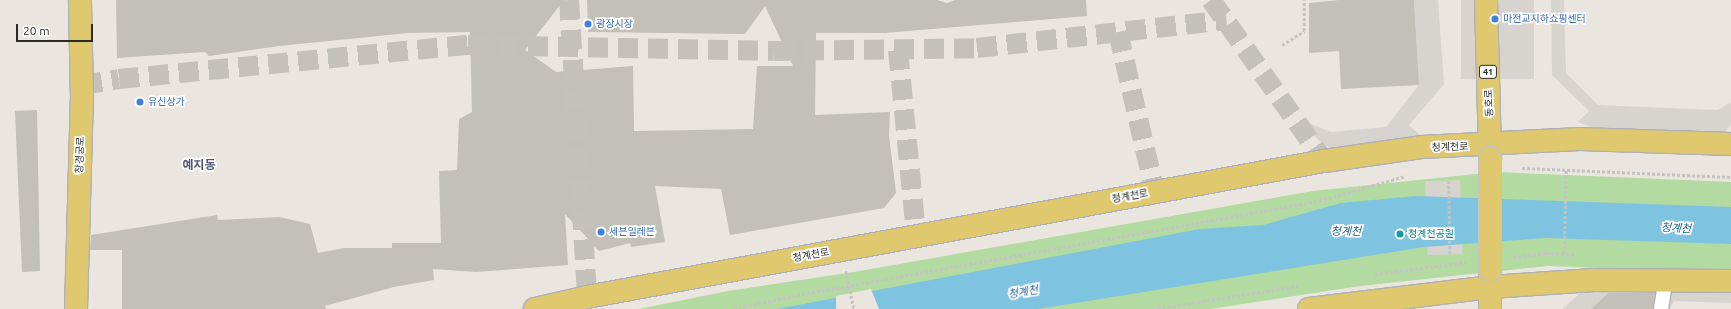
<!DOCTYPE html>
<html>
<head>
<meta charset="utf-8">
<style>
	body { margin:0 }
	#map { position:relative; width:1731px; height:309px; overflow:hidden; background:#eae5de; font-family:Ubuntu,"Noto Sans KR",sans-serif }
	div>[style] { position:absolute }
	.green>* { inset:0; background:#b3daa1 }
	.plaza>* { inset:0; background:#d7d4d0; transform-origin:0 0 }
	.water>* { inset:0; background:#7ec3df }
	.pier>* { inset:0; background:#eae5de }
	.building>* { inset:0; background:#c3bfb9 }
	.pedestrian-tunnel>* { height:20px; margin-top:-10px; transform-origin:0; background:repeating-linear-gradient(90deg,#c4c0ba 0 20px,transparent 0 30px) }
	.path>* { height:2.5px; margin-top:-1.25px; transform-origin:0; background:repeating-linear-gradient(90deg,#c3c3c3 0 3px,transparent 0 5px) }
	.roads { filter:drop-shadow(1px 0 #aeb0b9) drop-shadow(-1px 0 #aeb0b9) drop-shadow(0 1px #aeb0b9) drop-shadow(0 -1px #aeb0b9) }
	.service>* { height:14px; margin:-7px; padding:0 7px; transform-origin:7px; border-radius:7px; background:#fff }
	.primary>* { height:22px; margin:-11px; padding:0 11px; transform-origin:11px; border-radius:11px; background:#dfc86e }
	.path-bridge>* { height:2.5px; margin-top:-1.25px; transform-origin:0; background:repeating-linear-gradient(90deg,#c3c3c3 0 3px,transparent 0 5px) }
	.bridges { filter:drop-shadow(1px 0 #c3c3c3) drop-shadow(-1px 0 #c3c3c3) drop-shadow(0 1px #c3c3c3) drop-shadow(0 -1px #c3c3c3) }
	.primary-bridge>* { height:22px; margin:-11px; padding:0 11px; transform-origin:11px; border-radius:11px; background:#dfc86e }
	.dots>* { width:11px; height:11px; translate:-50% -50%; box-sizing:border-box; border:2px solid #fff; border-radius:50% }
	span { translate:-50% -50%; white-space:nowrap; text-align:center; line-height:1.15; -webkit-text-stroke:3.5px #fff; paint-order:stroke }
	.shield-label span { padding:1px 3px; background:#fff; border:1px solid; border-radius:3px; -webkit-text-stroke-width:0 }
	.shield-label { font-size:9px; color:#2a2a2a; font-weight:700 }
	.shop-label { font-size:10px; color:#366cbe }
	.left { translate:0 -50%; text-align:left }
	.street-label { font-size:10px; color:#2a2a2a }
	.culture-label { font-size:10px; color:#0d838f }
	.water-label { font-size:11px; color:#1e628a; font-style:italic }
	.quarter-label { font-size:12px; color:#505675; font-weight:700 }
	.scale { position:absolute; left:16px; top:24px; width:77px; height:18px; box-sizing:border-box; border:2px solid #2a2a2a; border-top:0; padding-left:5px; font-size:12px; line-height:14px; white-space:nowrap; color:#2a2a2a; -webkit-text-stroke:3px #fff; paint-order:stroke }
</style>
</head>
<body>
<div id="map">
	<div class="green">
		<i style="clip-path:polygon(1495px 172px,1731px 182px,1731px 273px,1548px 266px,1360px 286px,1210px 309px,639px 309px,728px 291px,854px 272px,1313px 191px)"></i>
	</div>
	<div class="plaza">
		<i style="clip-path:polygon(1414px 0,1438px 0,1444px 84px,1409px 125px,1423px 138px,1336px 151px,1323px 144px,1317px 139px,1306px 122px,1331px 132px,1386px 127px,1419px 85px)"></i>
		<i style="left:1461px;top:0;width:73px;height:79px"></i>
		<i style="clip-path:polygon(1551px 0,1564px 0,1566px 73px,1598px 105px,1718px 110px,1731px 102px,1731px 124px,1723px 135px,1591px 127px,1578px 122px,1589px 111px,1552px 75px)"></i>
		<i style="left:1460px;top:180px;width:74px;height:35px;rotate:88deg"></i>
		<i style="clip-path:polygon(1658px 282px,1657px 289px,1731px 292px,1731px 303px,1674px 301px,1670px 309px,1655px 309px,1657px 289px,1614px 287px,1591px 309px,1562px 309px,1587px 287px,1602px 283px)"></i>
	</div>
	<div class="water">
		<i style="clip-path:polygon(1415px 196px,1731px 207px,1731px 244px,1546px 238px,1424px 247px,1038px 309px,777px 309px,1200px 229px,1263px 225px,1341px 203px)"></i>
	</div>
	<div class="pier">
		<i style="clip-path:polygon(871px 289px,879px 309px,836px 309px,836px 296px)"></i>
	</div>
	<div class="building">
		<i style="clip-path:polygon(116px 0,564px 0,525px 50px,556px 72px,633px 66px,634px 131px,753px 129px,757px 66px,793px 66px,765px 6px,745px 34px,588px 32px,587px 0,937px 0,947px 3px,955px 0,1086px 0,1087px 16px,884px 33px,816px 33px,815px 115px,890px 112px,889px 135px,896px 193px,884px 208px,730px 235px,721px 189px,655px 186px,665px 242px,631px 247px,630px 243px,599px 251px,565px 214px,568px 265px,476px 272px,433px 269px,434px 280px,394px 287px,325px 306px,326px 309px,122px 309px,122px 250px,90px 250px,91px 235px,217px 215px,218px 220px,279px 217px,310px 224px,318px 253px,344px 248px,392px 248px,392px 243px,441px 243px,439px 171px,457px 170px,459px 119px,472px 112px,470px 32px,408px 33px,279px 46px,209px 56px,205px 52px,117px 58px)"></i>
		<i style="clip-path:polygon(1339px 0,1414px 0,1419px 85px,1341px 89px,1339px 51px,1309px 53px,1309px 3px)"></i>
		<i style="clip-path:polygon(37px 110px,40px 271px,22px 272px,15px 111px)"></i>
		<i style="clip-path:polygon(1608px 293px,1655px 293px,1653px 309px,1591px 309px)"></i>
	</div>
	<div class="pedestrian-tunnel">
		<i style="left:569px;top:0;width:298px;rotate:86.5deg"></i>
		<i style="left:1211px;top:0;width:197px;rotate:54.9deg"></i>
		<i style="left:1118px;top:32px;width:164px;rotate:77deg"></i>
		<i style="left:898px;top:50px;width:186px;rotate:84.4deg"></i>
		<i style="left:82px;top:85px;width:37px;rotate:-9deg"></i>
		<i style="left:119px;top:79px;width:351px;rotate:-5.6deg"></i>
		<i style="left:468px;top:45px;width:306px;rotate:1.1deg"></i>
		<i style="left:774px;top:51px;width:203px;rotate:-0.8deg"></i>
		<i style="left:977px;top:48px;width:251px;rotate:-6.4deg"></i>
	</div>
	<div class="path">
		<i style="left:1282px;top:45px;width:26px;rotate:-32deg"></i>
		<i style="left:1304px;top:31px;width:31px;rotate:-90deg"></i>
		<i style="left:1522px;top:168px;width:209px;rotate:2.5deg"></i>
		<i style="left:1449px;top:181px;width:73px;rotate:89.2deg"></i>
		<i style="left:1564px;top:254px;width:84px;rotate:-88.6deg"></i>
		<i style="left:1513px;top:257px;width:33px;rotate:-7deg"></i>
		<i style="left:1546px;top:253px;width:30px;rotate:4deg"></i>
		<i style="left:1375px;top:274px;width:93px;rotate:-7.4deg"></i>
		<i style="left:734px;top:309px;width:65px;rotate:-12.5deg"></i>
		<i style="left:797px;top:295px;width:530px;rotate:-10.21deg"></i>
		<i style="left:1319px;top:201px;width:90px;rotate:-16.2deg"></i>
		<i style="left:1153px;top:309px;width:147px;rotate:-9deg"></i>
	</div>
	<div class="roads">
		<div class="service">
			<i style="left:1661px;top:309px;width:30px;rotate:-81deg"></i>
		</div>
		<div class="primary">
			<i style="left:1486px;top:0;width:158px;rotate:88.5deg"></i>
			<i style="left:1490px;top:273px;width:36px;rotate:90deg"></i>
			<i style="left:76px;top:309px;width:210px;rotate:-88.4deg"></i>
			<i style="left:82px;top:99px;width:99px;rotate:-91.2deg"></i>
			<i style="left:535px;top:309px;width:53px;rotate:-13deg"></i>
			<i style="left:587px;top:297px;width:749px;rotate:-10.46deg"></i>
			<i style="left:1324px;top:161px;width:98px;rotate:-8.2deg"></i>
			<i style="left:1421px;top:147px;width:159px;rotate:-2.9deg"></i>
			<i style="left:1580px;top:139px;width:151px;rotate:1.9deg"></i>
			<i style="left:1309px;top:309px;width:182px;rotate:-6.9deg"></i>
			<i style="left:1490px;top:287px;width:104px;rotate:-3.9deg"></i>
			<i style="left:1594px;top:280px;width:137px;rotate:0.4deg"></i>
		</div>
	</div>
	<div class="path-bridge">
		<i style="left:846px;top:271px;width:39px;rotate:78deg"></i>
	</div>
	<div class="bridges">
		<div class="primary-bridge">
			<i style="left:1490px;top:158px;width:112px;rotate:90deg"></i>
		</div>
	</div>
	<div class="dots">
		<i style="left:1495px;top:19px;background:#3f7fe0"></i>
		<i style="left:588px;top:24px;background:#3f7fe0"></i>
		<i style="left:140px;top:102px;background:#3f7fe0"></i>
		<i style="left:601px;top:232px;background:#3f7fe0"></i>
		<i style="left:1400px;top:234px;background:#0f9aa8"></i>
	</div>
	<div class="shield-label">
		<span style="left:1488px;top:72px">41</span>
	</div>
	<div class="shop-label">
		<span class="left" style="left:1503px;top:19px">마전교지하쇼핑센터</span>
		<span class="left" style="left:596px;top:24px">광장시장</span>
		<span class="left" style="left:148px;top:102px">유신상가</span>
		<span class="left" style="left:609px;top:232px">세븐일레븐</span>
	</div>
	<div class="street-label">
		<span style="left:1489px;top:103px;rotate:-92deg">동호로</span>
		<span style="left:1450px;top:147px;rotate:-2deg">청계천로</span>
		<span style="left:80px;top:155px;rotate:-88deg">창경궁로</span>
		<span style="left:1130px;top:196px;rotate:-10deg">청계천로</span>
		<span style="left:811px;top:255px;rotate:-10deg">청계천로</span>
	</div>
	<div class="culture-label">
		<span class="left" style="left:1408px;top:234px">청계천공원</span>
	</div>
	<div class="water-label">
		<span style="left:1676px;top:228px;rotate:3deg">청계천</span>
		<span style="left:1346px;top:231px">청계천</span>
		<span style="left:1023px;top:292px;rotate:-10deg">청계천</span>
	</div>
	<div class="quarter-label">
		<span style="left:199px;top:165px">예지동</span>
	</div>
	<div class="scale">20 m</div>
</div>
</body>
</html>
